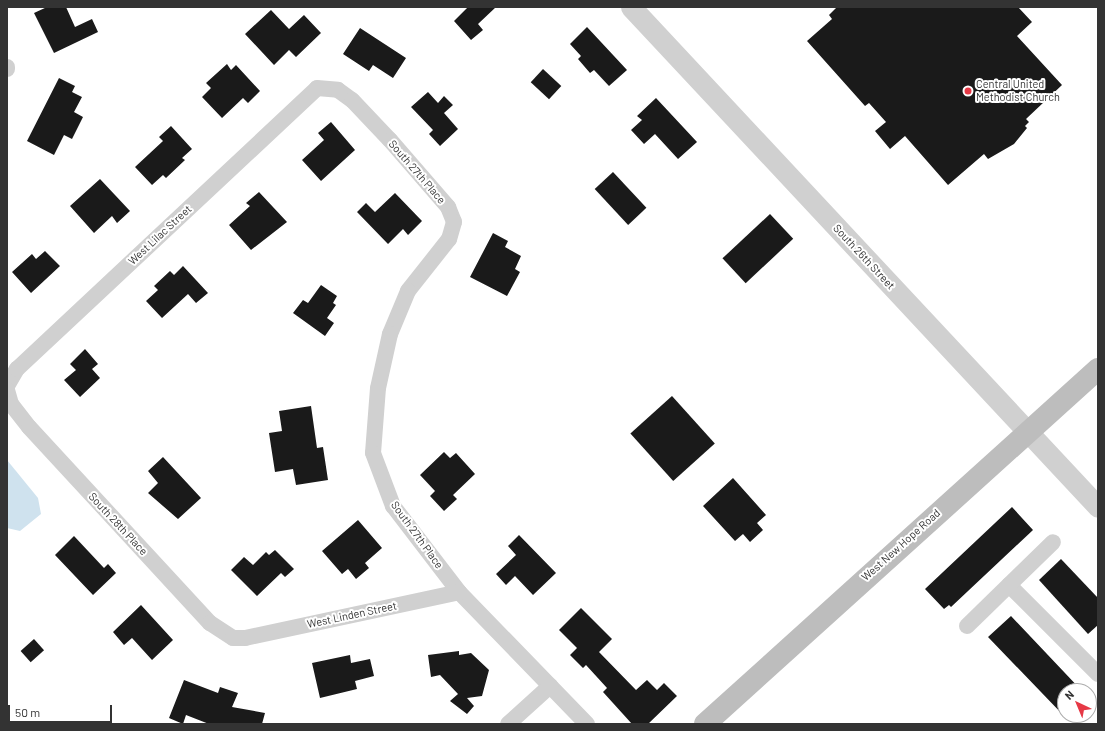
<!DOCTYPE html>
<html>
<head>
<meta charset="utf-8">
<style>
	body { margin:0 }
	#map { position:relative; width:1105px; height:731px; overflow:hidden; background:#fff; font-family:Barlow,sans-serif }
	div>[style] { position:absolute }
	.water>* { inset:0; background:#cfe2ee }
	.building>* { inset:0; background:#1a1a1a; transform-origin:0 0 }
	.minor>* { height:16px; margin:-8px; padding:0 8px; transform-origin:8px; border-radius:8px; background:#d0d0d0 }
	.tertiary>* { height:21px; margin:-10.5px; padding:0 10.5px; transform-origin:10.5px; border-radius:10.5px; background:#d0d0d0 }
	.secondary>* { height:22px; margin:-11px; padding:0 11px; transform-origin:11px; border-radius:11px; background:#bdbdbd }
	.dots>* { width:11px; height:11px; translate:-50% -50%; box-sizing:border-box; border:2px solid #fff; border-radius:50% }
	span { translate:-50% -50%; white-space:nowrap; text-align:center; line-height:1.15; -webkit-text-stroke:4px #fff; paint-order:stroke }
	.poi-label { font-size:11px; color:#333 }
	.left { translate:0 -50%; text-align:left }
	.street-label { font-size:11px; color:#333 }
	.frame { position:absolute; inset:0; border:8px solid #333; pointer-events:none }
	.north { position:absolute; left:1057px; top:683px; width:40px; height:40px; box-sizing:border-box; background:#fff; border:1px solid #adadad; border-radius:50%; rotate:316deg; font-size:11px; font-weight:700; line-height:16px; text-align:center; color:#333 }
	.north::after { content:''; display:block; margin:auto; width:14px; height:18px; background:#e63946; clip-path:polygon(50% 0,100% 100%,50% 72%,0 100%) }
	.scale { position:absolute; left:8px; top:705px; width:104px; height:18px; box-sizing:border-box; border:2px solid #333; border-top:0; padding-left:5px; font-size:12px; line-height:14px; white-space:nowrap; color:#333; -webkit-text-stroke:3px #fff; paint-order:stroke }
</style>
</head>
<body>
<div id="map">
	<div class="water">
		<i style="clip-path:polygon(7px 460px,38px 498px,41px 514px,20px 531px,7px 528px)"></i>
	</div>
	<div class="building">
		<i style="clip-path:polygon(47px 7px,66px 7px,75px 27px,92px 19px,98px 32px,54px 53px,34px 13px)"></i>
		<i style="clip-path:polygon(468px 7px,496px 7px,478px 24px,483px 30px,471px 40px,454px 21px)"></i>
		<i style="clip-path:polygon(837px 7px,1018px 7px,1032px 22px,1017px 36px,1062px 85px,1026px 119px,1029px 122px,1025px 126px,1027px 128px,1014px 144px,988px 159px,984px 154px,948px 185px,905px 136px,890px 149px,875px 131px,886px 122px,869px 103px,865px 106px,807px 41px,832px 19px,829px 15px)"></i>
		<i style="clip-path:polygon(271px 10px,289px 29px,304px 15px,321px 33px,296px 57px,289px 50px,274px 65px,245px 34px)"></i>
		<i style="clip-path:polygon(587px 27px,627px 70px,609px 86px,594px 70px,590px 73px,578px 59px,581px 56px,570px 44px)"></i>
		<i style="clip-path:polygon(360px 28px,406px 58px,393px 78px,373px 65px,369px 71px,343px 54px)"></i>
		<i style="clip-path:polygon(227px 64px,231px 70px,236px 65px,260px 91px,248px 103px,243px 98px,222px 118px,202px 97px,211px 88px,206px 83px)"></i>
		<i style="left:543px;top:69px;width:25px;height:18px;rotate:43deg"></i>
		<i style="clip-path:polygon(59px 78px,75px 86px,72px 92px,82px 97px,74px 112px,83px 117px,72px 139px,64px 135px,54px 155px,27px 141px)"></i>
		<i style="clip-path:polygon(428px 92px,438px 103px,444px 96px,453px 105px,444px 113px,458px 129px,440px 146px,429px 134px,433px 130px,411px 107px)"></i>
		<i style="clip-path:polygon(656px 98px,697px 142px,678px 159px,655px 134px,644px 144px,631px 130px,642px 120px,637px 116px)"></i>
		<i style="clip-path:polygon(331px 122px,355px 150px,321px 181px,302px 160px,324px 140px,318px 133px)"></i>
		<i style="clip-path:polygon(171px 126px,192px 149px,182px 158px,185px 160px,166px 178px,163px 175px,152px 185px,135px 167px,163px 141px,159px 137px)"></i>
		<i style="left:613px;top:172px;width:49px;height:25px;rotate:47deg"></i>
		<i style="clip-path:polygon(100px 179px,130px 211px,117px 223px,112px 216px,94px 233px,70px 206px)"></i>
		<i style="clip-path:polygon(259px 192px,287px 222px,251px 250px,229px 225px,250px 206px,246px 203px)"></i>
		<i style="clip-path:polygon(395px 193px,422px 221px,408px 235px,403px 229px,388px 244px,357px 212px,366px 203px,375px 212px)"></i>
		<i style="left:770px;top:214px;width:34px;height:65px;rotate:47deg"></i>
		<i style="clip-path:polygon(493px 233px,508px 241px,505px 247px,521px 256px,515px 269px,520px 272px,507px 296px,470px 277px)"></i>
		<i style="clip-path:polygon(45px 251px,60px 266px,31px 293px,12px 272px,32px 254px,36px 259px)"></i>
		<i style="clip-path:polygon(183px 266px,208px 293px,196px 303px,188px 294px,162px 318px,146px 301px,158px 290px,154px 286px,170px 271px,174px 275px)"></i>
		<i style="clip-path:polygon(321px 285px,337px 296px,333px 303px,336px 305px,327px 318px,334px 323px,325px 336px,293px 313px,303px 300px,308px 303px)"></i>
		<i style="clip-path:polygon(85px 349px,98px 364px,92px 369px,100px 378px,80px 397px,64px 380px,76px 370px,70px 364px)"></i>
		<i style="left:672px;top:396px;width:64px;height:56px;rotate:48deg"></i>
		<i style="clip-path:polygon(311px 406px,317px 448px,323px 447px,328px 480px,296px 485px,293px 469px,275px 472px,269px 433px,282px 431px,279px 411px)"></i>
		<i style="clip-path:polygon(444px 452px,450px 458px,456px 453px,475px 474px,453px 495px,457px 499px,444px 511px,430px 496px,435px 491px,420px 475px)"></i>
		<i style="clip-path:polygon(163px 457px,201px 498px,178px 519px,148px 493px,158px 483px,148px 471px)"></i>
		<i style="clip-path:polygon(733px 478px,766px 515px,757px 523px,763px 530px,750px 542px,743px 534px,735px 541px,703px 506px)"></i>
		<i style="clip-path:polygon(1012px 507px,1033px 530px,951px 607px,949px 605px,944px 609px,925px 589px)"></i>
		<i style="clip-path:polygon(358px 520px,382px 548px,365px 563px,369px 568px,356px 579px,348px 569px,342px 574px,322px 551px)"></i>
		<i style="clip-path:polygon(519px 535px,556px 573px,533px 595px,515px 576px,506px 585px,496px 574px,516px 555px,508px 546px)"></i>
		<i style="clip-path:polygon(74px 536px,104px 568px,108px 564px,116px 573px,93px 595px,55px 555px)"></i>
		<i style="clip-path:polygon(275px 550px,294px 569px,285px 577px,281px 573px,257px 596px,231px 570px,244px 557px,253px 565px,266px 552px,269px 555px)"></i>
		<i style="clip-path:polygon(1061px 559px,1098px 598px,1098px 625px,1088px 634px,1039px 580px)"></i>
		<i style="clip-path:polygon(141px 605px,173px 640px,152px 660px,132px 638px,124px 645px,113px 632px)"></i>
		<i style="clip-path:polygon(581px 608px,612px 639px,599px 652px,636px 690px,647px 680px,657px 690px,664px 683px,677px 696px,648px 724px,632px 724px,603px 692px,607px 688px,586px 665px,583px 668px,570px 655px,577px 648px,559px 630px)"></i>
		<i style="clip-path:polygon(1011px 616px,1082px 691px,1065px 691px,1065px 717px,988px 637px)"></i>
		<i style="left:34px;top:639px;width:15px;height:18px;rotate:48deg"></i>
		<i style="clip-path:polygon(459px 651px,459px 655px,471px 653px,489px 670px,482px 696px,467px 698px,474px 706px,467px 714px,450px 701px,458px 694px,440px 675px,431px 677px,428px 655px)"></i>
		<i style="clip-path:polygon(350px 655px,351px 663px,370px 659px,374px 676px,355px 681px,357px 689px,320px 698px,312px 663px)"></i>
		<i style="clip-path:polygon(184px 680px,218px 693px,220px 687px,238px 693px,232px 707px,265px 713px,262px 724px,209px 724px,186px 715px,183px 724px,169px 718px)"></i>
	</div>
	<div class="minor">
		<i style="left:7px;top:67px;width:2px;rotate:90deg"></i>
		<i style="left:7px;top:386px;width:20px;rotate:-60deg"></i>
		<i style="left:17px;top:369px;width:411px;rotate:-43.1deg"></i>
		<i style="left:317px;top:88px;width:21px;rotate:5deg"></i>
		<i style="left:338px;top:90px;width:17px;rotate:36deg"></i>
		<i style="left:352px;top:100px;width:55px;rotate:46.5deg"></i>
		<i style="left:390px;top:140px;width:89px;rotate:49.1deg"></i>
		<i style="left:448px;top:207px;width:16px;rotate:68deg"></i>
		<i style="left:454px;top:222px;width:18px;rotate:106deg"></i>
		<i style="left:449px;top:239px;width:66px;rotate:128.3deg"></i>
		<i style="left:408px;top:291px;width:47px;rotate:112.7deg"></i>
		<i style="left:390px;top:334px;width:55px;rotate:102.5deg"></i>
		<i style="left:378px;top:388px;width:65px;rotate:94.4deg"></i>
		<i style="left:373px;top:453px;width:57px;rotate:69.3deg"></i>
		<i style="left:393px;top:506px;width:108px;rotate:52.5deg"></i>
		<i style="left:459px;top:592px;width:184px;rotate:45.9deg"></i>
		<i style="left:7px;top:390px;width:15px;rotate:74deg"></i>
		<i style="left:11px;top:404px;width:29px;rotate:52deg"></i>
		<i style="left:29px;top:427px;width:267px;rotate:47.3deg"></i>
		<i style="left:210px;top:623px;width:27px;rotate:33deg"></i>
		<i style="left:233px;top:638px;width:12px"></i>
		<i style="left:245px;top:638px;width:219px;rotate:-12.1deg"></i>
		<i style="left:1009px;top:585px;width:126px;rotate:45deg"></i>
		<i style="left:967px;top:626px;width:120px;rotate:-44.3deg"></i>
		<i style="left:508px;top:724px;width:57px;rotate:-42.1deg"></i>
	</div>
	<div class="tertiary">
		<i style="left:631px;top:7px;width:684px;rotate:46.95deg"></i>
	</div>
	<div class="secondary">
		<i style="left:705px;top:724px;width:530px;rotate:-42.09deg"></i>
	</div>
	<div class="dots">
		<i style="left:968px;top:91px;background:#e63946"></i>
	</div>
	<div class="poi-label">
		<span class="left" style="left:976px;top:91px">Central United<br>Methodist Church</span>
	</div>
	<div class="street-label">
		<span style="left:417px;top:172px;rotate:49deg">South 27th Place</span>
		<span style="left:160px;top:235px;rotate:-43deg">West Lilac Street</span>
		<span style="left:864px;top:257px;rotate:47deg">South 26th Street</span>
		<span style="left:118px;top:524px;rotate:47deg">South 28th Place</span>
		<span style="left:417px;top:535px;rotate:54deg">South 27th Place</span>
		<span style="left:901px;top:545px;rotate:-42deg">West New Hope Road</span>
		<span style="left:352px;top:615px;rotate:-12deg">West Linden Street</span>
	</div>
	<div class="frame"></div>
	<div class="north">N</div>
	<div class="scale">50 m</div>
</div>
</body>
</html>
